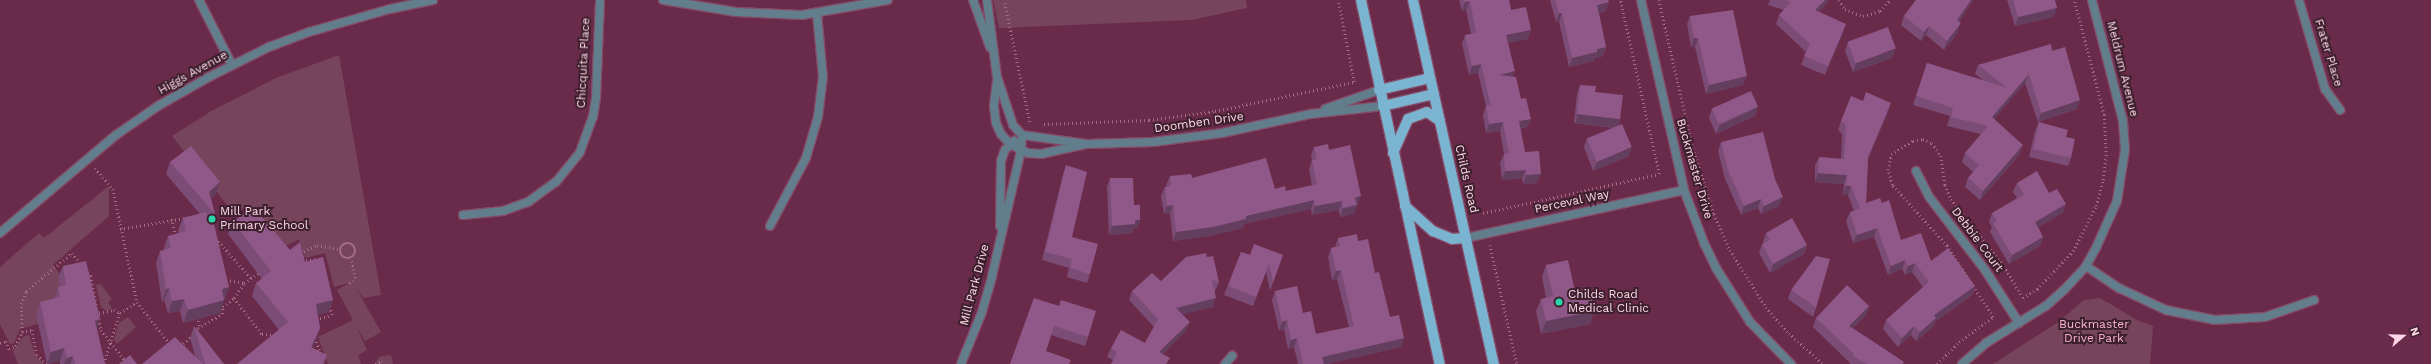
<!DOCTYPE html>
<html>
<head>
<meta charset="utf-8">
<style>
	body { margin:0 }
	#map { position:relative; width:2431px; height:364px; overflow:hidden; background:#6a2b4a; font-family:"Work Sans",sans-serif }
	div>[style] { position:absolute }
	.green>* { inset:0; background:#76455b }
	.path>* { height:2.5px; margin-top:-1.25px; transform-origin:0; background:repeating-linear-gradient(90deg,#a36d86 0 1px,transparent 0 4px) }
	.path>.ring { margin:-1.25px; padding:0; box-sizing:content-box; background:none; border:2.5px solid #a36d86; border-radius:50% }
	.roads { filter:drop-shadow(1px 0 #854a66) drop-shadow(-1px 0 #854a66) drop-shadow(0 1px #854a66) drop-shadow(0 -1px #854a66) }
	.minor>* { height:8px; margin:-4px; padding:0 4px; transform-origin:4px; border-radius:4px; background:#627d8c }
	.primary>* { height:10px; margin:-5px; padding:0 5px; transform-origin:5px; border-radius:5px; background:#7bb4d1 }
	.wall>* { inset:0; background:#7b4c75 }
	.shaded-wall>* { inset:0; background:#643e5f; transform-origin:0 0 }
	.building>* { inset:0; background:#8f5888; transform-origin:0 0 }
	.dots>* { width:11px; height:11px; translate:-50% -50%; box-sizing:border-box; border:2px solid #3d202e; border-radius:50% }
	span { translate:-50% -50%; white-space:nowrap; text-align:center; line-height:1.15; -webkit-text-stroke:4px #3d202e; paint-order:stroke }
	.street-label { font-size:12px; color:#fed6e6 }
	.poi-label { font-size:12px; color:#fed6e6 }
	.left { translate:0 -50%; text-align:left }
	.park-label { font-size:12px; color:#fab2d1 }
	.north { position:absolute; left:2383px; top:316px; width:40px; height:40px; -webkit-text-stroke:3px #3d202e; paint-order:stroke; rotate:70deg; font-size:11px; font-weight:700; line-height:16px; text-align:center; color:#fed6e6 }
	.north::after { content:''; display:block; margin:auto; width:14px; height:18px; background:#fed6e6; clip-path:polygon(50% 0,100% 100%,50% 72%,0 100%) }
</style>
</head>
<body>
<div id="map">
	<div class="green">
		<i style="clip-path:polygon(993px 0,1246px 0,1247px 8px,1192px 20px,999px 28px)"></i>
		<i style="clip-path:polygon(339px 55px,381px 295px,363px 298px,356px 288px,381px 332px,365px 341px,356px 326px,367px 350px,358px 355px,361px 364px,328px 364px,318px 337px,353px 320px,337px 290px,349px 283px,334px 287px,325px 253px,305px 258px,299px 239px,276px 251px,243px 208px,235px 215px,172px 136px,213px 110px,276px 78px)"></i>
		<i style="clip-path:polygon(109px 186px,109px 216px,53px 265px,62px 277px,62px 297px,38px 324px,20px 329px,14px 343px,10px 344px,0 324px,0 267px,39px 233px,44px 238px)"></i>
		<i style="clip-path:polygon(101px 284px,112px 299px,108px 303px,112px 308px,107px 311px,101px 307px,96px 285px)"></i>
		<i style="clip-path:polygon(2100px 298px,2137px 320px,2153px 326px,2150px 364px,1993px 364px,2057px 323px,2084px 300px)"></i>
		<i style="clip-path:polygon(128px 317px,136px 327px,117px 344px,114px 340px,119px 323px)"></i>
		<i style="clip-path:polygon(29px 335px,35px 355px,44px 364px,18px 364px,13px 351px,23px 337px)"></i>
		<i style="clip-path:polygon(391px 355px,393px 364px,375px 364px,379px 357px)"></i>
	</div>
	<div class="path">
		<i style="left:1659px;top:0;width:152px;rotate:77.1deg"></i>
		<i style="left:1693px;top:148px;width:69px;rotate:72.3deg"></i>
		<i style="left:1714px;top:214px;width:39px;rotate:66deg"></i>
		<i style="left:1730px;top:250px;width:67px;rotate:57.7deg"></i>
		<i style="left:1766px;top:307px;width:35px;rotate:49deg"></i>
		<i style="left:1789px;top:333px;width:46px;rotate:42.4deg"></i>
		<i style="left:1839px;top:0;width:11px;rotate:56deg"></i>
		<i style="left:1845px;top:9px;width:19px;rotate:21deg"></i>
		<i style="left:1863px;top:16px;width:18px;rotate:-16deg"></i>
		<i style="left:1880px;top:11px;width:15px;rotate:-48deg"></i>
		<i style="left:1005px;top:3px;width:122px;rotate:78.1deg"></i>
		<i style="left:1044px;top:124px;width:105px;rotate:-2.2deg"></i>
		<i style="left:1149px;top:120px;width:67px;rotate:-7.8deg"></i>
		<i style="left:1215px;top:111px;width:142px;rotate:-11.8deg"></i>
		<i style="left:1354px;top:82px;width:84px;rotate:-101deg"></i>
		<i style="left:95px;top:168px;width:28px;rotate:49deg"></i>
		<i style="left:113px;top:189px;width:116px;rotate:78deg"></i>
		<i style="left:137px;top:302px;width:53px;rotate:51.8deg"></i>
		<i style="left:1483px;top:213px;width:180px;rotate:-12.5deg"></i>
		<i style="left:1659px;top:174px;width:178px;rotate:-102.6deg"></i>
		<i style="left:172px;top:219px;width:17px;rotate:77deg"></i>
		<i style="left:120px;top:229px;width:78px;rotate:-9.6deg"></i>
		<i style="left:216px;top:238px;width:53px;rotate:48.8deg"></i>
		<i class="ring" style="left:340px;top:243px;width:13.5px;height:13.5px"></i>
		<i style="left:1490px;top:245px;width:122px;rotate:77.2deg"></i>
		<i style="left:300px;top:253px;width:19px;rotate:-25deg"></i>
		<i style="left:317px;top:245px;width:23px;rotate:10deg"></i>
		<i style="left:302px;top:261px;width:15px;rotate:-8deg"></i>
		<i style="left:88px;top:272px;width:5px;rotate:53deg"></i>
		<i style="left:91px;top:276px;width:55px;rotate:79.5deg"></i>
		<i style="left:101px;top:330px;width:43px;rotate:51.5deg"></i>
		<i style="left:226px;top:280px;width:18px;rotate:9deg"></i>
		<i style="left:244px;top:283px;width:19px;rotate:-35deg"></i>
		<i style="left:349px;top:283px;width:8px;rotate:-40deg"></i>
		<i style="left:355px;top:278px;width:19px;rotate:-102deg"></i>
		<i style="left:234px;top:298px;width:46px;rotate:52.1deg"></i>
		<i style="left:262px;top:334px;width:12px;rotate:5deg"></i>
		<i style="left:99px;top:313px;width:15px;rotate:-11deg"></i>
		<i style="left:114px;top:310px;width:7px;rotate:27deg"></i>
		<i style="left:120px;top:313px;width:53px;rotate:107.4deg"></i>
		<i style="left:120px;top:313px;width:20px;rotate:-33deg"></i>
		<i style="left:316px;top:319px;width:16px;rotate:-14deg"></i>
		<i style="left:332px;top:315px;width:9px;rotate:-108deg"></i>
		<i style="left:198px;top:328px;width:28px;rotate:-30deg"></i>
		<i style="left:222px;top:314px;width:7px;rotate:-82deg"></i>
		<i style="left:223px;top:307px;width:14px;rotate:-39deg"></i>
		<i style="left:234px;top:298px;width:18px;rotate:-56deg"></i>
		<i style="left:22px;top:332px;width:28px;rotate:-92deg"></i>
		<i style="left:21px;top:304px;width:14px;rotate:-69deg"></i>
		<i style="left:26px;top:291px;width:60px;rotate:-39.6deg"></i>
		<i style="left:72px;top:253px;width:14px;rotate:51deg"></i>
		<i style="left:195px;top:332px;width:7px;rotate:-56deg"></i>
		<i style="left:199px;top:326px;width:9px;rotate:-103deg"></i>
		<i style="left:315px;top:338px;width:17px;rotate:69deg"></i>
		<i style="left:0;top:343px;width:6px;rotate:-18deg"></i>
		<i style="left:6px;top:341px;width:9px;rotate:69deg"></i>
		<i style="left:9px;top:349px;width:7px;rotate:-27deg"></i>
		<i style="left:15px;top:346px;width:16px;rotate:-63deg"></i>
		<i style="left:22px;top:332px;width:10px;rotate:-11deg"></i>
		<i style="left:32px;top:330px;width:25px;rotate:79deg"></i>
		<i style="left:37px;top:355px;width:13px;rotate:42deg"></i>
		<i style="left:180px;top:346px;width:16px;rotate:-40deg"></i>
		<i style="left:375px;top:364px;width:7px;rotate:-27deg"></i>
		<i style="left:381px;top:361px;width:4px;rotate:56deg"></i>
		<i style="left:1937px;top:364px;width:31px;rotate:-45deg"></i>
		<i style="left:1959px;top:342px;width:42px;rotate:-36.3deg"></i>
		<i style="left:1993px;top:317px;width:85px;rotate:-122.9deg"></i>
		<i style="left:1947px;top:246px;width:82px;rotate:-132deg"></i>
		<i style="left:1892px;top:185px;width:16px;rotate:-105deg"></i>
		<i style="left:1888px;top:170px;width:16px;rotate:-79deg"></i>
		<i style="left:1891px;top:154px;width:26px;rotate:-31deg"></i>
		<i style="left:1913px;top:141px;width:10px;rotate:-11deg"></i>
		<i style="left:1923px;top:139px;width:10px;rotate:24deg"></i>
		<i style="left:1932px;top:143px;width:16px;rotate:55deg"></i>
		<i style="left:1941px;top:156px;width:29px;rotate:82deg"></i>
		<i style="left:1945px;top:185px;width:15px;rotate:67deg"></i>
		<i style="left:1951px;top:199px;width:85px;rotate:51.7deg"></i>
		<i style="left:2004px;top:266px;width:37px;rotate:59deg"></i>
		<i style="left:2023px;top:298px;width:17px;rotate:-33deg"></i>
		<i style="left:2037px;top:289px;width:52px;rotate:-46.5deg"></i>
		<i style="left:2073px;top:251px;width:51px;rotate:-62.9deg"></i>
		<i style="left:2096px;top:206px;width:27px;rotate:-75deg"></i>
		<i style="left:2103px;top:180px;width:24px;rotate:-83deg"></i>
		<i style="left:2106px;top:156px;width:41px;rotate:-92.8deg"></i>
		<i style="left:2104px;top:115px;width:119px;rotate:-104.6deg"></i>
	</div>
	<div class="roads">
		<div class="minor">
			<i style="left:199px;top:0;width:73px;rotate:63.1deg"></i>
			<i style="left:663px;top:0;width:74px;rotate:9.3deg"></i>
			<i style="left:736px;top:12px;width:66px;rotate:2.6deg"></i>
			<i style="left:802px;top:15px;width:87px;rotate:-9.9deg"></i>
			<i style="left:973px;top:0;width:50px;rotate:70.1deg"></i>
			<i style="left:1641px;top:0;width:195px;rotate:77.2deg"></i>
			<i style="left:1684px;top:190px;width:57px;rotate:69.3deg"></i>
			<i style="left:1704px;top:243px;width:28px;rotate:64deg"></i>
			<i style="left:1716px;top:268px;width:64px;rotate:57.8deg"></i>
			<i style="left:1750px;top:322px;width:59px;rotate:45.7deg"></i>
			<i style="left:2299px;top:0;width:93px;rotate:73.7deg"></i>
			<i style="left:2325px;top:89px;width:26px;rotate:54deg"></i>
			<i style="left:997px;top:81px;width:26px;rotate:97deg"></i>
			<i style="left:994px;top:107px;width:16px;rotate:83deg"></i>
			<i style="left:996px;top:123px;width:12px;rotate:66deg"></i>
			<i style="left:1001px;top:134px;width:13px;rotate:48deg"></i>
			<i style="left:1010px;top:144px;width:20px;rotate:27deg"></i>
			<i style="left:1028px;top:153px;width:13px;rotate:4deg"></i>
			<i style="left:1041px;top:154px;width:46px;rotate:-12.5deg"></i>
			<i style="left:1325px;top:109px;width:57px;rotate:-19.4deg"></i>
			<i style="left:1022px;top:135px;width:67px;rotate:7.8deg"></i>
			<i style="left:1088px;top:144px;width:65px;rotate:-1.8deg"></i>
			<i style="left:1153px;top:142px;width:70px;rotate:-7.4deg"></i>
			<i style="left:1222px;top:133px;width:91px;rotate:-12.1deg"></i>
			<i style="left:1311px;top:114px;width:72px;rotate:-6.3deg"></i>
			<i style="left:1916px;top:171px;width:30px;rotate:63deg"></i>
			<i style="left:1930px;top:198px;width:91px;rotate:52.6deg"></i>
			<i style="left:1985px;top:270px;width:63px;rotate:57.3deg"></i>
			<i style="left:463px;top:215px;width:40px;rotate:-5.7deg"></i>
			<i style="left:503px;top:211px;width:27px;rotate:-20deg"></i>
			<i style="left:528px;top:202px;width:34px;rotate:-36deg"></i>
			<i style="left:556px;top:182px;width:38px;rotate:-51deg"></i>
			<i style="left:580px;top:152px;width:37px;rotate:-70deg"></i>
			<i style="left:593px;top:117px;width:20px;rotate:-81deg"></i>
			<i style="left:596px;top:97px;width:97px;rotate:-87.6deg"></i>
			<i style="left:770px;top:226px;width:77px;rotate:-62.1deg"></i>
			<i style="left:806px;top:158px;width:43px;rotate:-73.7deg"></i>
			<i style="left:818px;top:117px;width:39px;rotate:-83deg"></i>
			<i style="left:823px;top:78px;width:65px;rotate:-95.3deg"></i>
			<i style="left:1000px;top:226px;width:65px;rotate:-89.1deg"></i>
			<i style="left:1001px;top:161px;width:12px;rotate:-70deg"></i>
			<i style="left:1005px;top:150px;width:13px;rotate:-45deg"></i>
			<i style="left:0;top:233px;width:152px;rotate:-40.2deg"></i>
			<i style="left:116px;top:135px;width:51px;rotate:-34.6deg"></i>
			<i style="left:158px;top:106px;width:59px;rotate:-29.6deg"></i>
			<i style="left:209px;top:77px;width:67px;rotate:-26.6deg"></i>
			<i style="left:269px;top:47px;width:43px;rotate:-20.6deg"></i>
			<i style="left:309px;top:32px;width:84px;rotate:-15.9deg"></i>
			<i style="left:390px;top:9px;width:44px;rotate:-11.8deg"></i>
			<i style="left:1466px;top:238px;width:223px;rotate:-12.4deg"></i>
			<i style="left:2086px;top:266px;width:40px;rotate:34deg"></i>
			<i style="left:2119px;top:288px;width:52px;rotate:25.1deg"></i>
			<i style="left:2166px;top:310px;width:50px;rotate:11.5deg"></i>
			<i style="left:2215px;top:320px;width:50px;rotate:-3.4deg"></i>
			<i style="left:2265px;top:317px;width:52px;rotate:-19.1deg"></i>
			<i style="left:961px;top:364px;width:56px;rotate:-68deg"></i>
			<i style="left:982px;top:312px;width:37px;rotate:-74deg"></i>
			<i style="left:992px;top:276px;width:129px;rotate:-77deg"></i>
			<i style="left:1021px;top:150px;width:15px;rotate:-86deg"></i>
			<i style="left:1022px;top:135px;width:13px;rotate:-132deg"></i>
			<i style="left:1013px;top:125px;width:51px;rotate:-108.4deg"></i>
			<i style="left:997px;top:77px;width:78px;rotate:-97.4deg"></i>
			<i style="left:1225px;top:364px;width:11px;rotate:-49deg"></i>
			<i style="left:1962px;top:364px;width:32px;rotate:-41deg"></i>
			<i style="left:1986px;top:343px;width:70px;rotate:-31.7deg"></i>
			<i style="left:2046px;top:306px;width:24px;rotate:-42deg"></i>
			<i style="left:2064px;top:290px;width:33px;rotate:-47deg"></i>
			<i style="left:2086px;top:266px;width:21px;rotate:-61deg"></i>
			<i style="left:2096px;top:248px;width:51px;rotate:-65.9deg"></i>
			<i style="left:2117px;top:201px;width:52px;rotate:-81.1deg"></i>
			<i style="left:2125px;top:150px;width:29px;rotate:-94deg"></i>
			<i style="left:2123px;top:121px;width:125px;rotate:-104.4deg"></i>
		</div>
		<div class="primary">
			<i style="left:1361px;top:0;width:372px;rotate:77.8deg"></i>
			<i style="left:1413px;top:0;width:373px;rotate:77.5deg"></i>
			<i style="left:1379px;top:90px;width:52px;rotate:-13.2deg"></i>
			<i style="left:1383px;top:106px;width:52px;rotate:-13.2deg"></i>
			<i style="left:1393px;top:153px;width:37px;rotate:-66deg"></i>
			<i style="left:1408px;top:119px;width:20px;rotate:-20deg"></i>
			<i style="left:1427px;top:112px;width:16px;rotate:35deg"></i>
			<i style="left:1405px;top:206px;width:38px;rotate:42deg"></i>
			<i style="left:1433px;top:231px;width:21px;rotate:23deg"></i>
			<i style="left:1452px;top:239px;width:14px;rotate:-4deg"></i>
		</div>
	</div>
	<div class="wall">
		<i style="clip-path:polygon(1459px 0,1509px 0,1511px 10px,1528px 39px,1508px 43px,1513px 77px,1521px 99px,1531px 119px,1527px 127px,1520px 129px,1525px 152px,1537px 183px,1523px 184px,1522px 178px,1502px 180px,1500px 163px,1504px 154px,1500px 131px,1486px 133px,1483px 115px,1486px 106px,1478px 73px,1469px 75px,1462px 44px,1465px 35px,1471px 34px,1466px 10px,1462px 11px)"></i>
		<i style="clip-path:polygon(1550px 0,1608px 0,1609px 2px,1605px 11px,1599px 13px,1606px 47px,1603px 56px,1595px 58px,1594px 61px,1569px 67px,1559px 22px,1556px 22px)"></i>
		<i style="clip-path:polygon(1770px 0,1828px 0,1827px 3px,1819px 12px,1843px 33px,1825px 75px,1801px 65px,1806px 52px,1776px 24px,1779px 15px,1784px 10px,1768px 5px)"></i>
		<i style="clip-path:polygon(1916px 0,1973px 0,1959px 22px,1958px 32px,1944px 50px,1926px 35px,1921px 41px,1901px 25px,1904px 16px)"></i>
		<i style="clip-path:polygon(2007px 0,2055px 0,2054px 17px,2015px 26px)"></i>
		<i style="clip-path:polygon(1690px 16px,1743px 85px,1706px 94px,1695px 47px,1691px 47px,1687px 24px)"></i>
		<i style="clip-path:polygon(1848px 42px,1892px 58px,1853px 72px,1845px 51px)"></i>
		<i style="clip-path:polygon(2052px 51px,2077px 109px,2038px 122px,2025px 83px,1994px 119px,2020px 154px,1980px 200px,1965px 187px,1968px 178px,1973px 172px,1962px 162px,1965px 153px,1981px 134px,1947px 126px,1950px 116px,1913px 105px,1927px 63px,1983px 80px,1975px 74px,1978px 65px)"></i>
		<i style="clip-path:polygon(1580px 85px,1595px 92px,1620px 119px,1618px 126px,1629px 156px,1593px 171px,1584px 147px,1587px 138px,1613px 128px,1574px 123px,1577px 94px)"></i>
		<i style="clip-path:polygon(1758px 107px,1755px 116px,1716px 134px,1709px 118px,1712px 109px)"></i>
		<i style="clip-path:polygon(1888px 112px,1868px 159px,1866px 203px,1882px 203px,1901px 240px,1931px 261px,1975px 286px,1972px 295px,1935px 322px,1933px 327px,1916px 341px,1911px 335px,1898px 347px,1883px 329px,1886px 320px,1923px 287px,1912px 272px,1905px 275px,1902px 269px,1888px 275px,1874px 237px,1853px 243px,1846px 221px,1850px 212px,1854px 211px,1848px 195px,1843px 195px,1844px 184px,1815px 182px,1815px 166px,1819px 157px,1841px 159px,1842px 134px,1838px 130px,1841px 121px)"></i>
		<i style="clip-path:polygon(2039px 122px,2066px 137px,2071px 158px,2068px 166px,2029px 157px,2035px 131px)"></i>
		<i style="clip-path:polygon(1721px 142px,1779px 206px,1761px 214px,1758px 208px,1741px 215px,1725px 179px,1718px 151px)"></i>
		<i style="clip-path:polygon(1314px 147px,1329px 150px,1357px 205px,1354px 214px,1340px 217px,1339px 210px,1312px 215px,1311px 209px,1244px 224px,1243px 228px,1209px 236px,1173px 241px,1170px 214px,1164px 214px,1161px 196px,1165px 187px,1167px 187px,1166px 185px,1170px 176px,1192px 178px,1275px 189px,1286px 191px,1312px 186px,1309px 169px,1312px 160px,1311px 155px)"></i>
		<i style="clip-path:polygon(170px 162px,220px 182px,215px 195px,211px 198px,215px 214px,211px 225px,229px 287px,225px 299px,224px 299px,220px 313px,183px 323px,180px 311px,168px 313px,164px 300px,162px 302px,156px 263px,160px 251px,164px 250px,164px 248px,168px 236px,179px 233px,178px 230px,183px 218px,200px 214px,166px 174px)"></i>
		<i style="clip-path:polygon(1066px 165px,1072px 237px,1090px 274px,1087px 283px,1067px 277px,1069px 268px,1042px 260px,1063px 174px)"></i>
		<i style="clip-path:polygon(1110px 178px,1134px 205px,1140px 220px,1137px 228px,1134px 228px,1132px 233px,1109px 235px,1107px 187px)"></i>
		<i style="clip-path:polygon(2017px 183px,2063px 213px,2038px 227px,2043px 237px,2040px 246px,2009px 264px,1990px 232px,1992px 227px,1989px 222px,1992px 213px,2017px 198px,2013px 192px)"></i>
		<i style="clip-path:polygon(233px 222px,290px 250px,305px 262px,333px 300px,328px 312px,318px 315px,320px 328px,316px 340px,312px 348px,327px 355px,324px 364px,237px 364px,279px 330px,252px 296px,256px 283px,262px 279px,228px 234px)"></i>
		<i style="clip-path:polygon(1766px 233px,1807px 245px,1804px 254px,1770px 273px,1759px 253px,1762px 244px,1764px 243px,1763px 242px)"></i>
		<i style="clip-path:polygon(1338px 238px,1358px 241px,1375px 273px,1390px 317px,1404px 338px,1401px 347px,1327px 364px,1298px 364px,1294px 347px,1288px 349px,1284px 329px,1279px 331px,1272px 300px,1275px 291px,1303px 313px,1316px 334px,1349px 327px,1337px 279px,1332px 280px,1328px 257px,1331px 248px,1335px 247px)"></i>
		<i style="clip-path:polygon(1241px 252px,1250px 255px,1283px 255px,1270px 291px,1266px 272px,1253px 306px,1224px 295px)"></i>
		<i style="clip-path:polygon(1207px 257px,1219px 282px,1215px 291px,1213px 307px,1182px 314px,1186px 331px,1113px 360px,1107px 357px,1111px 348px,1145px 343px,1154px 327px,1129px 300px,1132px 291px,1161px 281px)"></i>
		<i style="clip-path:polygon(1546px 265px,1575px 291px,1594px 311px,1590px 324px,1541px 334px,1536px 311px,1541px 299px,1546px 298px,1542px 277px)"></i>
		<i style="clip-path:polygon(63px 266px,97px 329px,105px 364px,60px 364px,60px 361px,47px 364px,36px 314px,40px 302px,54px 299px,58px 287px,60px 287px,58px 278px)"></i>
		<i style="clip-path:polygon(1791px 290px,1816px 308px,1813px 317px,1788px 299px)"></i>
		<i style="clip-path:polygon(1034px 298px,1088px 337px,1085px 346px,1051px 335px,1046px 351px,1010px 364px)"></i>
		<i style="clip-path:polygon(1869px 306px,1866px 315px,1853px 328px,1904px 362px,1903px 364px,1850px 364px,1850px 363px,1813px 327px,1816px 318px)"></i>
		<i style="clip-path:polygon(194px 326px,224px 364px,142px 364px,195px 356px,190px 338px)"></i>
	</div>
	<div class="shaded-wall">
		<i style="clip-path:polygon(1825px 0,1828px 0,1827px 3px,1812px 19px,1815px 10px)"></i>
		<i style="clip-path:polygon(1971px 0,1973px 0,1954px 29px,1957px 20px)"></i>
		<i style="clip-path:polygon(1470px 1px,1466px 10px,1462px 11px,1465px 2px)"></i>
		<i style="clip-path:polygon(1609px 2px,1605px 11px,1594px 14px,1597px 5px)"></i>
		<i style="clip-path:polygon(2057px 8px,2054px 17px,2015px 26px,2018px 17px)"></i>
		<i style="clip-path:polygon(1559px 13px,1562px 13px,1559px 22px,1556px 22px)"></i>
		<i style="clip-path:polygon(1961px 23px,1958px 32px,1944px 50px,1947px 41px)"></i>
		<i style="clip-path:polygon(1846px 24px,1843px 33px,1825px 75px,1828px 66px)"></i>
		<i style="clip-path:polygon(1929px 26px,1926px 35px,1921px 41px,1924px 32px)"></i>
		<i style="clip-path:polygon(1531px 30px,1528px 39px,1503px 44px,1506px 35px)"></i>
		<i style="clip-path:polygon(1694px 38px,1698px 38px,1695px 47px,1691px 47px)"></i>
		<i style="clip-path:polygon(1606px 47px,1603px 56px,1595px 58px,1594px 61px,1569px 67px,1572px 58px,1597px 49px)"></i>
		<i style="clip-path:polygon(1896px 49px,1892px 58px,1853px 72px,1856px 63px)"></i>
		<i style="clip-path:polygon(1481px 64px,1478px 73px,1469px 75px,1472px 66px)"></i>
		<i style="clip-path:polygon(1515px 71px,1511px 80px,1499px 75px)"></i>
		<i style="clip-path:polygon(2029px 74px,2025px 83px,1988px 126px,1992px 117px)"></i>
		<i style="clip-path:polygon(1747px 76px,1743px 85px,1706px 94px,1709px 85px)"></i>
		<i style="clip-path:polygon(2080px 100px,2077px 109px,2038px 122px,2041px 113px)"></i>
		<i style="clip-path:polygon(1891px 103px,1888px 112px,1865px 166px,1868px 157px)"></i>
		<i style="clip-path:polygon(1758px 107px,1755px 116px,1716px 134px,1720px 125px)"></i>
		<i style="left:1577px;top:114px;width:43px;height:9px;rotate:7deg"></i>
		<i style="clip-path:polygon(1531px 119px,1527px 127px,1516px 130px,1519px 121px)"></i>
		<i style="clip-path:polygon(1503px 122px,1500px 131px,1486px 133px,1489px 124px)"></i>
		<i style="clip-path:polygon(2023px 145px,2020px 154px,1980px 200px,1983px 191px)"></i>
		<i style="clip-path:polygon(1632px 147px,1629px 156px,1593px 171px,1597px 162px)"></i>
		<i style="clip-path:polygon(1526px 170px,1522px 178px,1502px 180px,1505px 171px)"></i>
		<i style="clip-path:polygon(1818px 173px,1847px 175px,1844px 184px,1815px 182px)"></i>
		<i style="clip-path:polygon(1541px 174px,1537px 183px,1523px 184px,1526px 175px)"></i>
		<i style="clip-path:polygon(220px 182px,215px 195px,206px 203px,209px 192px)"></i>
		<i style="clip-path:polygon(1846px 186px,1851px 186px,1848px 195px,1843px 195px)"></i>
		<i style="clip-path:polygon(1361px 196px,1354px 214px,1340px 217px,1343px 208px,1355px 198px)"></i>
		<i style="clip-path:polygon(1783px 197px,1779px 206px,1761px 214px,1764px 206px)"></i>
		<i style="clip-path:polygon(1761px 199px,1758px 208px,1741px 215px,1744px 206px)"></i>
		<i style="clip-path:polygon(1314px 200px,1311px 209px,1244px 224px,1243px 228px,1209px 236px,1173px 241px,1176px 232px)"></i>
		<i style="clip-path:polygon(1342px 201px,1339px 210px,1312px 215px,1315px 206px)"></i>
		<i style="clip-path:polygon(2066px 204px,2063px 213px,2031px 231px,2035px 222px)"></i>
		<i style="clip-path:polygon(1173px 205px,1170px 214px,1164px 214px,1167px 206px)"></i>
		<i style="clip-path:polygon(1135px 220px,1140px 220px,1137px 228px,1134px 228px,1132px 233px,1109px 235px,1112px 226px)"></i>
		<i style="clip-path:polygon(1877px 228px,1874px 237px,1853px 243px,1857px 235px)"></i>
		<i style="clip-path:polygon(2043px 237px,2040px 246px,2009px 264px,2012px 255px)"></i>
		<i style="clip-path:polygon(1807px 245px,1804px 254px,1770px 273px,1773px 264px)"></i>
		<i style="clip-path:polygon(1905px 260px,1902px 269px,1888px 275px,1891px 266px)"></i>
		<i style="clip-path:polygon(1915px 263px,1912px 272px,1905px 275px,1908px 266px)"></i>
		<i style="clip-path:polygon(1341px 270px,1337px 279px,1332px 280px,1336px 271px)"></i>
		<i style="clip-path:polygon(1975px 286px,1972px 295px,1935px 322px,1933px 327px,1916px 341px,1920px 332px,1934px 315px)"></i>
		<i style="clip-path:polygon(229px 287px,225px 299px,217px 301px,222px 289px)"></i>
		<i style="clip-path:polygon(169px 288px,164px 300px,162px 302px,166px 289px)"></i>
		<i style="clip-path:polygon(1216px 298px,1213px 307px,1172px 317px,1176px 308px)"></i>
		<i style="clip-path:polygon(184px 299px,180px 311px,168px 313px,172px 301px)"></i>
		<i style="clip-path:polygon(224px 300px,220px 313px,183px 323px,188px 310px)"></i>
		<i style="clip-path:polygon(333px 300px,328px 312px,312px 317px,316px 304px)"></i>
		<i style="clip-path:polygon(1869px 306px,1866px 315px,1846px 335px,1849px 326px)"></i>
		<i style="clip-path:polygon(1594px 311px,1590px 324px,1541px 334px,1546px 321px)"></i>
		<i style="clip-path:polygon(100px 319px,96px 332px,95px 321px)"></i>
		<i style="clip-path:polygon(1287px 320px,1284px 329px,1279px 331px,1282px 322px)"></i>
		<i style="clip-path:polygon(1190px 322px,1186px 331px,1156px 361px,1159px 352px)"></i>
		<i style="clip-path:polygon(1914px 326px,1911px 335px,1898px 347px,1902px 338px)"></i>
		<i style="clip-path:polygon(320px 328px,316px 340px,306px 359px,311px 347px)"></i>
		<i style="clip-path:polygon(1297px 338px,1294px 347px,1288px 349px,1291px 340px)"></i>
		<i style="clip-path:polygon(1404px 338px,1401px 347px,1327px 364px,1320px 364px,1322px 357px)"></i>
		<i style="clip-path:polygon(64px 348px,60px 361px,47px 364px,51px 352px)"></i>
		<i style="clip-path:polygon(73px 356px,70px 364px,64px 364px,67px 358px)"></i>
	</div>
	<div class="building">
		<i style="clip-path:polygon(1464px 0,1509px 0,1511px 10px,1526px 7px,1531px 30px,1506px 35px,1515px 71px,1499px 75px,1516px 77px,1521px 99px,1526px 98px,1531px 119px,1519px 121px,1525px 152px,1539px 151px,1541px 174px,1526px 175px,1526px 170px,1505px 171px,1504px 154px,1509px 153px,1503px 122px,1489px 124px,1486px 106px,1491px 105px,1481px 64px,1472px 66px,1465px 35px,1476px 33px,1470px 1px,1465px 2px)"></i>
		<i style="clip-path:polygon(1555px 0,1608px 0,1609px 2px,1597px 5px,1606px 47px,1597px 49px,1597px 52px,1572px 58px,1562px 13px,1559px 13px)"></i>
		<i style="clip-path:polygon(1785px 0,1825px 0,1815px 10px,1846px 24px,1828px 66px,1804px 56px,1810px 44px,1779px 15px,1791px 2px)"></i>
		<i style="clip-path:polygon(1916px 0,1971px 0,1957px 20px,1961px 23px,1947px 41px,1929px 26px,1924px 32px,1904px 16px)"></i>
		<i style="clip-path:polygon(2013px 0,2055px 0,2057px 8px,2018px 17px)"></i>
		<i style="clip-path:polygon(1733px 10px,1747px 76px,1709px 85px,1698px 38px,1694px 38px,1690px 16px)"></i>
		<i style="left:1888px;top:27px;width:23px;height:43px;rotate:70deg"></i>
		<i style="clip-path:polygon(2051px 44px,2052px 51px,2065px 47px,2080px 100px,2041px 113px,2029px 74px,1992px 117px,2023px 145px,1983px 191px,1968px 178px,1979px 165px,1965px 153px,1988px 126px,1951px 117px,1953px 108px,1916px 96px,1927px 63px,2007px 88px,1978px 65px)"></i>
		<i style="clip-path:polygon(1580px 85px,1596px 86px,1595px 92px,1623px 95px,1620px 119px,1577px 114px)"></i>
		<i style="left:1751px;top:91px;width:17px;height:43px;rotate:66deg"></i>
		<i style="clip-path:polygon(1866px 92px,1891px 103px,1868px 157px,1866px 203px,1880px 198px,1882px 203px,1889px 200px,1901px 240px,1921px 233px,1931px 261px,1948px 248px,1975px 286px,1934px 315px,1936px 318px,1920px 332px,1914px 326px,1902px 338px,1886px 320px,1929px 282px,1915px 263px,1908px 266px,1905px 260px,1891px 266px,1877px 228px,1857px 235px,1850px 212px,1860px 209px,1851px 186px,1846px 186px,1847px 175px,1818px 173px,1819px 157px,1844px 159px,1846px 125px,1841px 121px,1851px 96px,1863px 101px)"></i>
		<i style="clip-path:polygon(2039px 122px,2068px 130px,2066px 137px,2075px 139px,2071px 158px,2033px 149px)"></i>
		<i style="left:1622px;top:124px;width:25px;height:38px;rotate:67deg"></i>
		<i style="clip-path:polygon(1763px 132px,1775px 179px,1783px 197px,1764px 206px,1761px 199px,1744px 206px,1728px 170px,1721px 142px)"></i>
		<i style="clip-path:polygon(1328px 144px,1329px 150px,1350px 145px,1361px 196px,1355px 198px,1357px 205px,1343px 208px,1342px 201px,1315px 206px,1314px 200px,1246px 216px,1246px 219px,1213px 227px,1176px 232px,1173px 205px,1167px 206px,1165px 187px,1171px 186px,1170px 176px,1191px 174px,1192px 178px,1266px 158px,1275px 189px,1285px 186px,1286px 191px,1317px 184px,1312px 160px,1317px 159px,1314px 147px)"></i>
		<i style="clip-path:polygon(191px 146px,220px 182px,209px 192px,215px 214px,170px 162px)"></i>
		<i style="clip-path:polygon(1066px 165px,1087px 172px,1072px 237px,1098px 244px,1090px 274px,1070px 268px,1072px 259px,1045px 252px)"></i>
		<i style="clip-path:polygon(2037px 171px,2049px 193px,2057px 189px,2066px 204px,2035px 222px,2043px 237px,2012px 255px,1993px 223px,1997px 221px,1992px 213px,2024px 195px,2017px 183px)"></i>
		<i style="clip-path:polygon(1110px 178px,1133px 178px,1134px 205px,1140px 205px,1140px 220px,1135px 220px,1135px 224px,1112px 226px)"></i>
		<i style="clip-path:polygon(253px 206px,290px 250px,300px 242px,305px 262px,323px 257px,333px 300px,316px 304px,320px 328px,311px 347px,327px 355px,322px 364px,237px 364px,288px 322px,256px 283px,271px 271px,233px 222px)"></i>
		<i style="clip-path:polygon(206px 212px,210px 225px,214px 224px,229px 287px,222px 289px,224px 300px,188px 310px,184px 299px,172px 301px,169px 288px,166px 289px,160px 251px,171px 248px,168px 236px,186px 231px,183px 218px)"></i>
		<i style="clip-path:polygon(1792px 218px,1807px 245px,1773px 264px,1762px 244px,1770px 240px,1766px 233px)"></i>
		<i style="clip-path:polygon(1357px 234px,1358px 241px,1368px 239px,1375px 273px,1379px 272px,1390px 317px,1399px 315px,1404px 338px,1322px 357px,1324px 364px,1303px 364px,1297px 338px,1291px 340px,1287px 320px,1282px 322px,1275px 291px,1297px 286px,1303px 313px,1311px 311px,1316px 334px,1354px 326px,1341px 270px,1336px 271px,1331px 248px,1340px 246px,1338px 238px)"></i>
		<i style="clip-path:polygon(1254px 244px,1283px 255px,1273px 282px,1269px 264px,1256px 297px,1228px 286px,1241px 252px,1250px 255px)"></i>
		<i style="clip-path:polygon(1206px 253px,1207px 257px,1213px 256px,1219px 282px,1212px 280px,1216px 298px,1176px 308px,1190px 322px,1159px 352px,1170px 358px,1166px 364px,1111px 364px,1117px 352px,1111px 348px,1121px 330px,1145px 343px,1158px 319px,1132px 291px,1152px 273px,1161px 281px,1186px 257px)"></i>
		<i style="clip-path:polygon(1816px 256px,1830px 259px,1816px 308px,1791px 290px)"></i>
		<i style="clip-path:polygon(1568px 260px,1575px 291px,1590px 288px,1594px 311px,1546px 321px,1541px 299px,1553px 296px,1546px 265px)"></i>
		<i style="clip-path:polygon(86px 261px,100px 319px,95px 321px,105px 364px,75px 364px,73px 356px,67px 358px,64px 348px,51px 352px,40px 302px,60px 297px,58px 287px,66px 285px,63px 266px)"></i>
		<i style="clip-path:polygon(1847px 285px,1869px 306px,1849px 326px,1904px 362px,1902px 364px,1867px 364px,1853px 356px,1854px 354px,1816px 318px)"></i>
		<i style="clip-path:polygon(1034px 298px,1059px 306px,1061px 300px,1096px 311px,1088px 337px,1054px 326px,1046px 351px,1071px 360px,1069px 364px,1010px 364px)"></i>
		<i style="clip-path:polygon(194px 326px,224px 364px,205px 364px)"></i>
		<i style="clip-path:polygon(175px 337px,203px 364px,142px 364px)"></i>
		<i style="clip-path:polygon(130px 355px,137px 364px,119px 364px)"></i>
	</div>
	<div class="dots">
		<i style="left:212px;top:219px;background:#2ad5ac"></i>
		<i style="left:1559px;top:302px;background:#2ad5ac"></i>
	</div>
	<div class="street-label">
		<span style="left:2328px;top:53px;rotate:73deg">Frater Place</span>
		<span style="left:584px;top:63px;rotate:-87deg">Chicquita Place</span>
		<span style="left:2122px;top:69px;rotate:76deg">Meldrum Avenue</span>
		<span style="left:193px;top:73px;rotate:-29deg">Higgs Avenue</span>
		<span style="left:1199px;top:123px;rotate:-8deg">Doomben Drive</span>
		<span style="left:1694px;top:169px;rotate:74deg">Buckmaster Drive</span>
		<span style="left:1466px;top:179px;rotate:77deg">Childs Road</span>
		<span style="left:1572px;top:202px;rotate:-12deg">Perceval Way</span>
		<span style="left:1977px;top:240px;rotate:53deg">Debbie Court</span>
		<span style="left:975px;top:285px;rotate:-75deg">Mill Park Drive</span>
	</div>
	<div class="poi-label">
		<span class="left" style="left:220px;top:219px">Mill Park<br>Primary School</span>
		<span class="left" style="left:1568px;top:302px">Childs Road<br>Medical Clinic</span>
	</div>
	<div class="park-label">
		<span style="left:2094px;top:332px">Buckmaster<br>Drive Park</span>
	</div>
	<div class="north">N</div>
</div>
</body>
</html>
